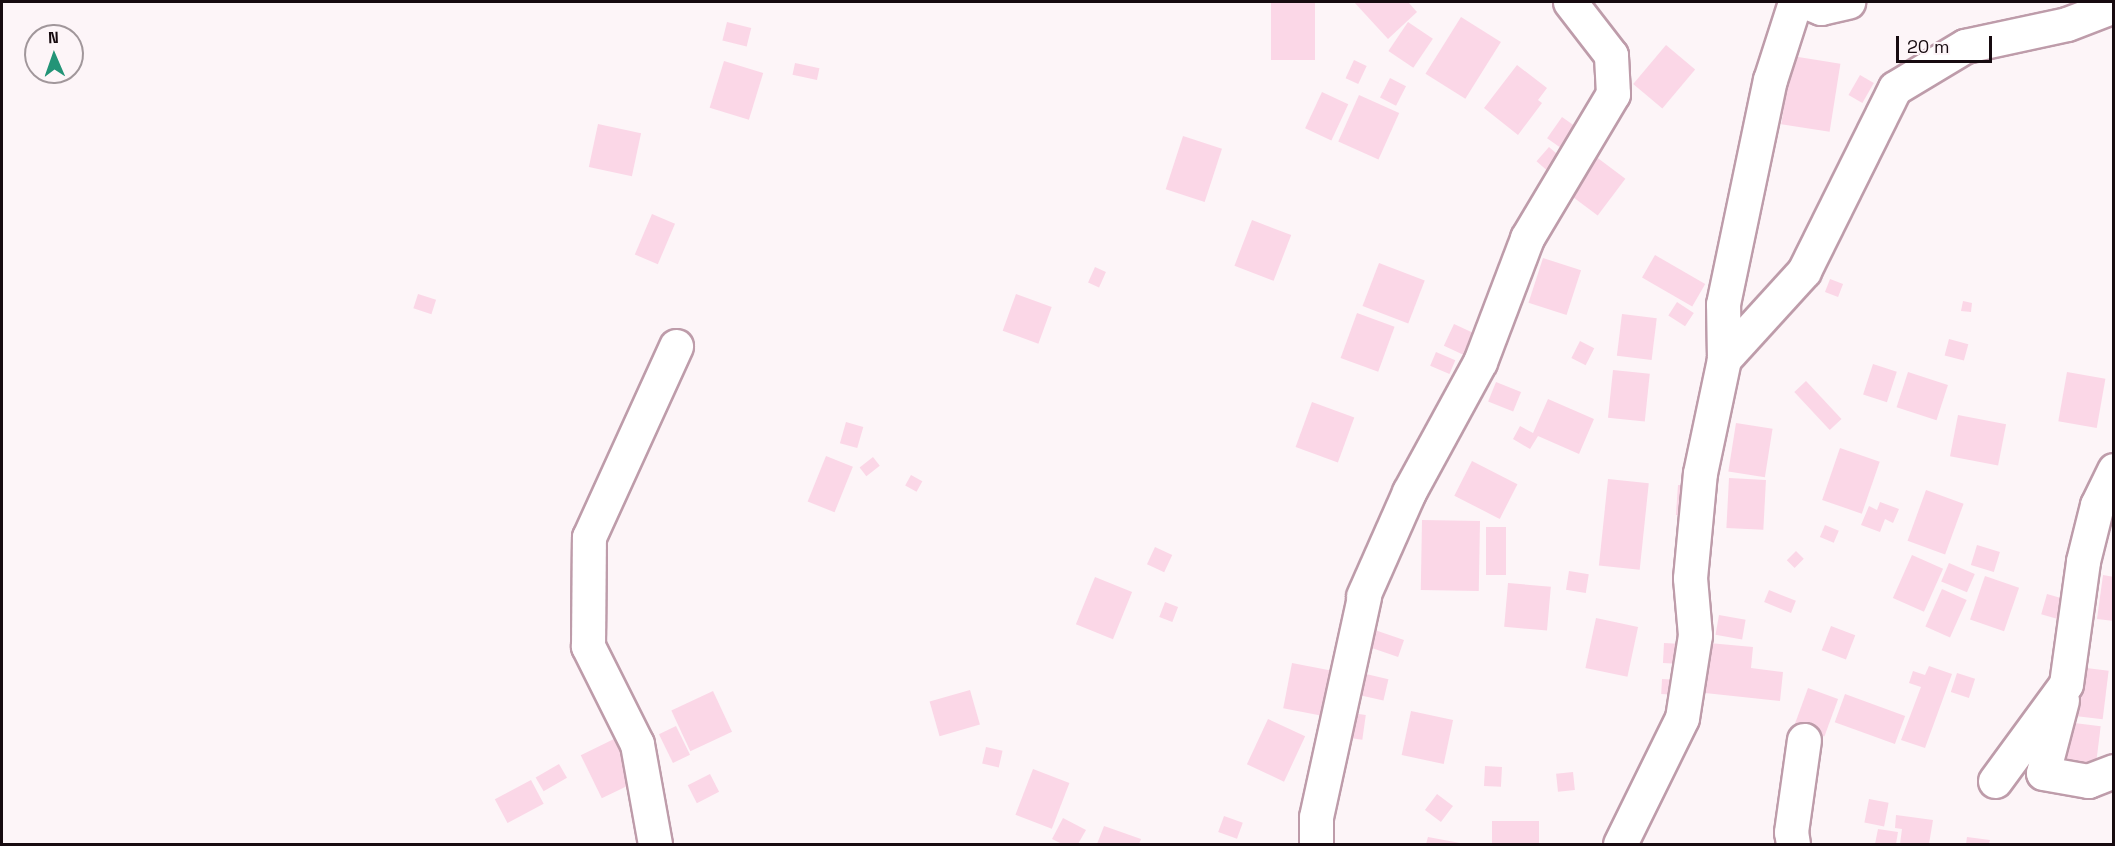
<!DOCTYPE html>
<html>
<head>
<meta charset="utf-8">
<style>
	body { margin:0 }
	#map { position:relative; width:2115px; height:846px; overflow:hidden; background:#fdf5f8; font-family:"Space Grotesk",sans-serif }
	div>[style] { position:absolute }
	.building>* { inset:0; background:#fbd7e7; transform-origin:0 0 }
	.roads { filter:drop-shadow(2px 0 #be9caa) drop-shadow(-2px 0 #be9caa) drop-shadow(0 2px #be9caa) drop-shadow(0 -2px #be9caa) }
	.minor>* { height:33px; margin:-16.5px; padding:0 16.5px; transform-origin:16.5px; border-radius:16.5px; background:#fff }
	span { translate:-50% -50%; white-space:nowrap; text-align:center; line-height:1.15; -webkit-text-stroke:5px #fdf5f8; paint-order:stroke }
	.frame { position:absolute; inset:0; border:3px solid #170b10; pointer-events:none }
	.north { position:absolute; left:24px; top:24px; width:60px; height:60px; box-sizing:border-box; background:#fdf5f8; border:2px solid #a1979b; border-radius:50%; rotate:358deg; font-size:16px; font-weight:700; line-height:24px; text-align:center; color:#170b10 }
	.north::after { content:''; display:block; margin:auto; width:21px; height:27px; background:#239477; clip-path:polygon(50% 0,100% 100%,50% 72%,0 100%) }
	.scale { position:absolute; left:1896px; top:36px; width:96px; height:27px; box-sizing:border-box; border:3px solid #170b10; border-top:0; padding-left:8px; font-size:18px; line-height:21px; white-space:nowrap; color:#170b10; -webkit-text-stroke:4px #fdf5f8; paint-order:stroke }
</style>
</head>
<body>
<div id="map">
	<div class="building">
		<i style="left:1271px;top:2px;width:44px;height:58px"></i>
		<i style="clip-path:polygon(1354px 2px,1408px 2px,1417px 12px,1388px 39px)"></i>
		<i style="left:1461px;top:17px;width:47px;height:67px;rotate:32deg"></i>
		<i style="left:727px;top:22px;width:25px;height:19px;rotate:14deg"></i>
		<i style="left:1408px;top:22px;width:30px;height:35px;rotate:34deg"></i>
		<i style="left:1666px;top:45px;width:38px;height:51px;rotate:40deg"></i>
		<i style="left:1792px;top:56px;width:49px;height:69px;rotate:9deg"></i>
		<i style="left:1354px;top:60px;width:14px;height:20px;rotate:25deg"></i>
		<i style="left:724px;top:61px;width:41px;height:49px;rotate:17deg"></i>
		<i style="left:795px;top:63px;width:25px;height:12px;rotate:12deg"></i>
		<i style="clip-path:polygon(1517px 65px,1547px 88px,1538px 100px,1542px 103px,1518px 135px,1484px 108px)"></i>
		<i style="left:1860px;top:75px;width:16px;height:23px;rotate:30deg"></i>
		<i style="left:1390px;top:78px;width:18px;height:22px;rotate:27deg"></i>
		<i style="left:1322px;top:92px;width:29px;height:40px;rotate:25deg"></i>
		<i style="left:1359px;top:95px;width:44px;height:51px;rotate:24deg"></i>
		<i style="left:1562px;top:117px;width:16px;height:26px;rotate:35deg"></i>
		<i style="left:598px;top:124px;width:44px;height:44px;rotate:12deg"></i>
		<i style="left:1183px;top:136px;width:41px;height:56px;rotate:18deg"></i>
		<i style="left:1549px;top:147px;width:18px;height:19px;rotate:41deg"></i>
		<i style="left:1595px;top:156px;width:38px;height:46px;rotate:37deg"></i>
		<i style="left:652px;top:214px;width:25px;height:44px;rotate:23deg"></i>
		<i style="left:1252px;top:220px;width:42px;height:49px;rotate:21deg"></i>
		<i style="left:1655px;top:255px;width:58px;height:26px;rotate:30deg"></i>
		<i style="left:1543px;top:258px;width:40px;height:47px;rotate:18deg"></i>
		<i style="left:1379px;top:263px;width:49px;height:46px;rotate:21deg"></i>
		<i style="left:1095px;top:267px;width:12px;height:17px;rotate:24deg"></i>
		<i style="left:1830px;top:279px;width:14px;height:14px;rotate:21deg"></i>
		<i style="left:418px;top:294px;width:19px;height:15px;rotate:18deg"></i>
		<i style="left:1016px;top:294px;width:38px;height:39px;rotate:20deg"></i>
		<i style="clip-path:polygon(1963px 301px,1972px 303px,1971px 312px,1961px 311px)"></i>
		<i style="left:1677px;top:302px;width:20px;height:16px;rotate:33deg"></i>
		<i style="left:1357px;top:313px;width:40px;height:48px;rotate:20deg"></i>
		<i style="left:1622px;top:314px;width:35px;height:42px;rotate:7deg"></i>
		<i style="left:1454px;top:324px;width:31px;height:24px;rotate:25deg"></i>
		<i style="left:1949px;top:339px;width:20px;height:17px;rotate:15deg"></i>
		<i style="left:1580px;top:341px;width:16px;height:19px;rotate:27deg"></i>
		<i style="left:1436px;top:352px;width:21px;height:15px;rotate:23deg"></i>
		<i style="left:1873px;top:364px;width:25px;height:32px;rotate:18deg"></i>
		<i style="left:1613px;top:370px;width:37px;height:48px;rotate:6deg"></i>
		<i style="left:1908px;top:372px;width:42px;height:37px;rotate:18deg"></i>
		<i style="left:2067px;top:372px;width:39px;height:50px;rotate:10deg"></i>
		<i style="left:1806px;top:381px;width:52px;height:16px;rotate:47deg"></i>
		<i style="left:1496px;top:382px;width:27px;height:21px;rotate:22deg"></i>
		<i style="clip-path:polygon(1548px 399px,1594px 419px,1579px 454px,1538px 436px,1530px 449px,1513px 439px,1520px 426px,1533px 433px)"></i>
		<i style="left:1312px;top:402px;width:45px;height:48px;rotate:20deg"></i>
		<i style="left:1958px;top:415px;width:49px;height:42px;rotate:11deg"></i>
		<i style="left:846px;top:422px;width:18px;height:22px;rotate:16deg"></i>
		<i style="left:1736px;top:423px;width:37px;height:49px;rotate:9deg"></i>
		<i style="left:1840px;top:448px;width:42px;height:55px;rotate:19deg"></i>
		<i style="left:826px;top:456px;width:29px;height:49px;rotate:22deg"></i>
		<i style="left:873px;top:457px;width:11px;height:17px;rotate:52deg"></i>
		<i style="left:1472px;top:461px;width:51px;height:39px;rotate:27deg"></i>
		<i style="left:911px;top:475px;width:13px;height:12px;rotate:29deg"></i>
		<i style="left:1729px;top:478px;width:37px;height:50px;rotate:3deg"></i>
		<i style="left:1608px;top:479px;width:41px;height:87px;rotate:6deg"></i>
		<i style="left:1678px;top:485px;width:16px;height:30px;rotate:4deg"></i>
		<i style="left:1926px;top:490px;width:40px;height:54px;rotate:20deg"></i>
		<i style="clip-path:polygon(1880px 502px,1899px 509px,1893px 523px,1885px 519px,1880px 532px,1861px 525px,1869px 506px,1877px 510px)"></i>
		<i style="left:1422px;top:520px;width:58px;height:70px;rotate:1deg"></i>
		<i style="left:1825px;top:525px;width:15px;height:13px;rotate:23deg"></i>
		<i style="left:1486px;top:527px;width:20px;height:48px"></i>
		<i style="left:1977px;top:545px;width:24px;height:21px;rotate:17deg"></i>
		<i style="left:1155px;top:547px;width:19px;height:19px;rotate:25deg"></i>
		<i style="left:1796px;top:551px;width:11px;height:13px;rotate:45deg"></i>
		<i style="left:1912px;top:555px;width:34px;height:47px;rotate:24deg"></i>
		<i style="left:1949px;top:563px;width:28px;height:20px;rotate:23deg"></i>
		<i style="left:1569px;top:571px;width:20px;height:19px;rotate:9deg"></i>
		<i style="clip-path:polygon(2103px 575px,2114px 577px,2114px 621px,2097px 619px)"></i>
		<i style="left:1985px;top:576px;width:36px;height:46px;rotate:19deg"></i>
		<i style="left:1095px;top:577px;width:40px;height:51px;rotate:22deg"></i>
		<i style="left:1508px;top:583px;width:43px;height:44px;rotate:5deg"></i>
		<i style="left:1942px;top:589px;width:27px;height:41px;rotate:24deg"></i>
		<i style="left:1769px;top:590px;width:29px;height:13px;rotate:22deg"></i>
		<i style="left:2047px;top:594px;width:18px;height:21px;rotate:16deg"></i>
		<i style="left:1165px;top:602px;width:14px;height:16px;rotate:21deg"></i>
		<i style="left:1719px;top:615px;width:27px;height:20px;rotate:10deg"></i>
		<i style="left:1596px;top:618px;width:43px;height:51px;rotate:12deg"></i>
		<i style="left:1831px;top:626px;width:26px;height:26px;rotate:21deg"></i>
		<i style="left:1369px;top:628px;width:37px;height:18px;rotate:19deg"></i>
		<i style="left:1664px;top:643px;width:18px;height:20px;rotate:3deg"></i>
		<i style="clip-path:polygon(1709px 643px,1753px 647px,1751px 668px,1783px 672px,1780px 701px,1705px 693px)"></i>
		<i style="left:1292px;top:663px;width:42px;height:46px;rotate:11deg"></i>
		<i style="left:2062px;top:665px;width:47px;height:49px;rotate:7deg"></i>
		<i style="clip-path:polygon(1929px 666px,1952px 674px,1925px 748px,1901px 740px,1921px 687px,1909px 683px,1913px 671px,1925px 675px)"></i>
		<i style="left:1957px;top:673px;width:19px;height:20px;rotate:18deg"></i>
		<i style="left:1366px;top:674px;width:23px;height:22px;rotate:13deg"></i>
		<i style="left:1662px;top:679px;width:18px;height:15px;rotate:3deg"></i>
		<i style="left:1808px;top:688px;width:32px;height:40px;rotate:20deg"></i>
		<i style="left:970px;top:690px;width:36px;height:42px;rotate:74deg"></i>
		<i style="left:713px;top:691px;width:45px;height:46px;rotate:65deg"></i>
		<i style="left:1845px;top:694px;width:64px;height:30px;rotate:20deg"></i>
		<i style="left:1411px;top:711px;width:43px;height:45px;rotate:12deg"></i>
		<i style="left:1345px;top:712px;width:21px;height:25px;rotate:8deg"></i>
		<i style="left:1268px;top:719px;width:41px;height:50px;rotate:25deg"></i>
		<i style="left:2058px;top:721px;width:43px;height:43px;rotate:7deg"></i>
		<i style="left:676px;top:726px;width:32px;height:19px;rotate:64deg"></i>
		<i style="left:614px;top:739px;width:48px;height:37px;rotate:64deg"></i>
		<i style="left:986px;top:747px;width:17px;height:17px;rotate:13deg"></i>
		<i style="left:559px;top:764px;width:16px;height:27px;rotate:60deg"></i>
		<i style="left:1485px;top:766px;width:17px;height:20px;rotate:3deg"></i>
		<i style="left:1033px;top:769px;width:39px;height:49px;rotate:21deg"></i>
		<i style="left:1573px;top:772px;width:18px;height:17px;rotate:84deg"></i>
		<i style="left:710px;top:774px;width:20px;height:25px;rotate:63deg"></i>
		<i style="left:531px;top:780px;width:27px;height:41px;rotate:62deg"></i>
		<i style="left:1437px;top:794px;width:20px;height:20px;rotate:37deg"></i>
		<i style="left:1869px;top:799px;width:20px;height:24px;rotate:11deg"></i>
		<i style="clip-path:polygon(1896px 815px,1933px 820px,1929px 844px,1900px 844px,1902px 829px,1895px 828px)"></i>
		<i style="left:1224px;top:816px;width:20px;height:17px;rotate:20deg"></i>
		<i style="clip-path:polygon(1063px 818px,1086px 830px,1078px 844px,1062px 844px,1052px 839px)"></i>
		<i style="left:1492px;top:821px;width:47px;height:23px"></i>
		<i style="clip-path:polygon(1104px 826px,1141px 839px,1139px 844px,1097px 844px)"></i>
		<i style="clip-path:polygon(1878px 829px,1898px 832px,1896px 844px,1875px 844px)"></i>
		<i style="clip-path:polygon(1428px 837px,1460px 843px,1460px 844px,1426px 844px)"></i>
		<i style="clip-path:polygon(1967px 837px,1990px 840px,1989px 844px,1966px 844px)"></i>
	</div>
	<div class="roads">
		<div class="minor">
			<i style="left:1806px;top:2px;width:16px;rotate:22deg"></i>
			<i style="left:1821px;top:8px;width:28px;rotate:-13deg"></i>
			<i style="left:1724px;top:359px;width:119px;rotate:-47.7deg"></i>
			<i style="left:1804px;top:271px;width:204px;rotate:-63.6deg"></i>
			<i style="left:1895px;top:88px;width:82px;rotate:-31deg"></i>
			<i style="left:1965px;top:46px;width:104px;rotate:-12.2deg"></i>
			<i style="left:2067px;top:24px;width:50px;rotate:-21deg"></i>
			<i style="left:1363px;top:596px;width:114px;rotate:-66.1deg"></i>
			<i style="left:1409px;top:492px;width:148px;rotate:-61.4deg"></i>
			<i style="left:1480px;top:362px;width:133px;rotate:-69.2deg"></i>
			<i style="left:1527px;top:238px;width:168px;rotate:-59.2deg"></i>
			<i style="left:1613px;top:94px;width:39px;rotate:-93deg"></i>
			<i style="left:1611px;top:55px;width:67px;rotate:-127.7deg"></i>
			<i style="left:2062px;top:700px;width:75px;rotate:104.6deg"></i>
			<i style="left:2043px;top:773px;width:46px;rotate:10.1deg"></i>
			<i style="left:2088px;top:781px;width:28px;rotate:-21deg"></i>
			<i style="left:1995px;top:781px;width:120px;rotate:-53.8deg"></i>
			<i style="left:2066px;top:684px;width:124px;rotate:-82.1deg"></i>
			<i style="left:2083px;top:561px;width:58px;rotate:-76deg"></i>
			<i style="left:2097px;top:505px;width:39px;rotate:-64deg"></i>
			<i style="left:655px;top:844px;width:102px;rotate:-100.2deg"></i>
			<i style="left:637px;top:744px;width:110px;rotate:-116.6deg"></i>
			<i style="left:588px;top:646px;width:109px;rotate:-89.5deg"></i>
			<i style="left:589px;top:537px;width:210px;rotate:-65.5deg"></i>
			<i style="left:1316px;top:844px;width:27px;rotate:-90deg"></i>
			<i style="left:1316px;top:817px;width:226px;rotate:-77.7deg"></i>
			<i style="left:1620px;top:844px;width:140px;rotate:-63.8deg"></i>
			<i style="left:1682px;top:718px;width:84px;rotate:-81.1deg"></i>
			<i style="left:1695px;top:635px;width:57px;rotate:-95deg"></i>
			<i style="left:1690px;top:578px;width:105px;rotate:-84.6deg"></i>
			<i style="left:1700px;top:473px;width:116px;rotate:-78.1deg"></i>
			<i style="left:1724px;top:359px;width:55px;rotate:-91deg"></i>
			<i style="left:1723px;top:304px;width:229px;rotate:-78.2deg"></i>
			<i style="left:1770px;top:80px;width:82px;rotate:-72.2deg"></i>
			<i style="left:1793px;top:844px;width:12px;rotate:-99deg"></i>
			<i style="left:1791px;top:832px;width:93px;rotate:-82deg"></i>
		</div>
	</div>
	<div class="frame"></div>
	<div class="north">N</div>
	<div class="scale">20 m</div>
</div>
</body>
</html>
